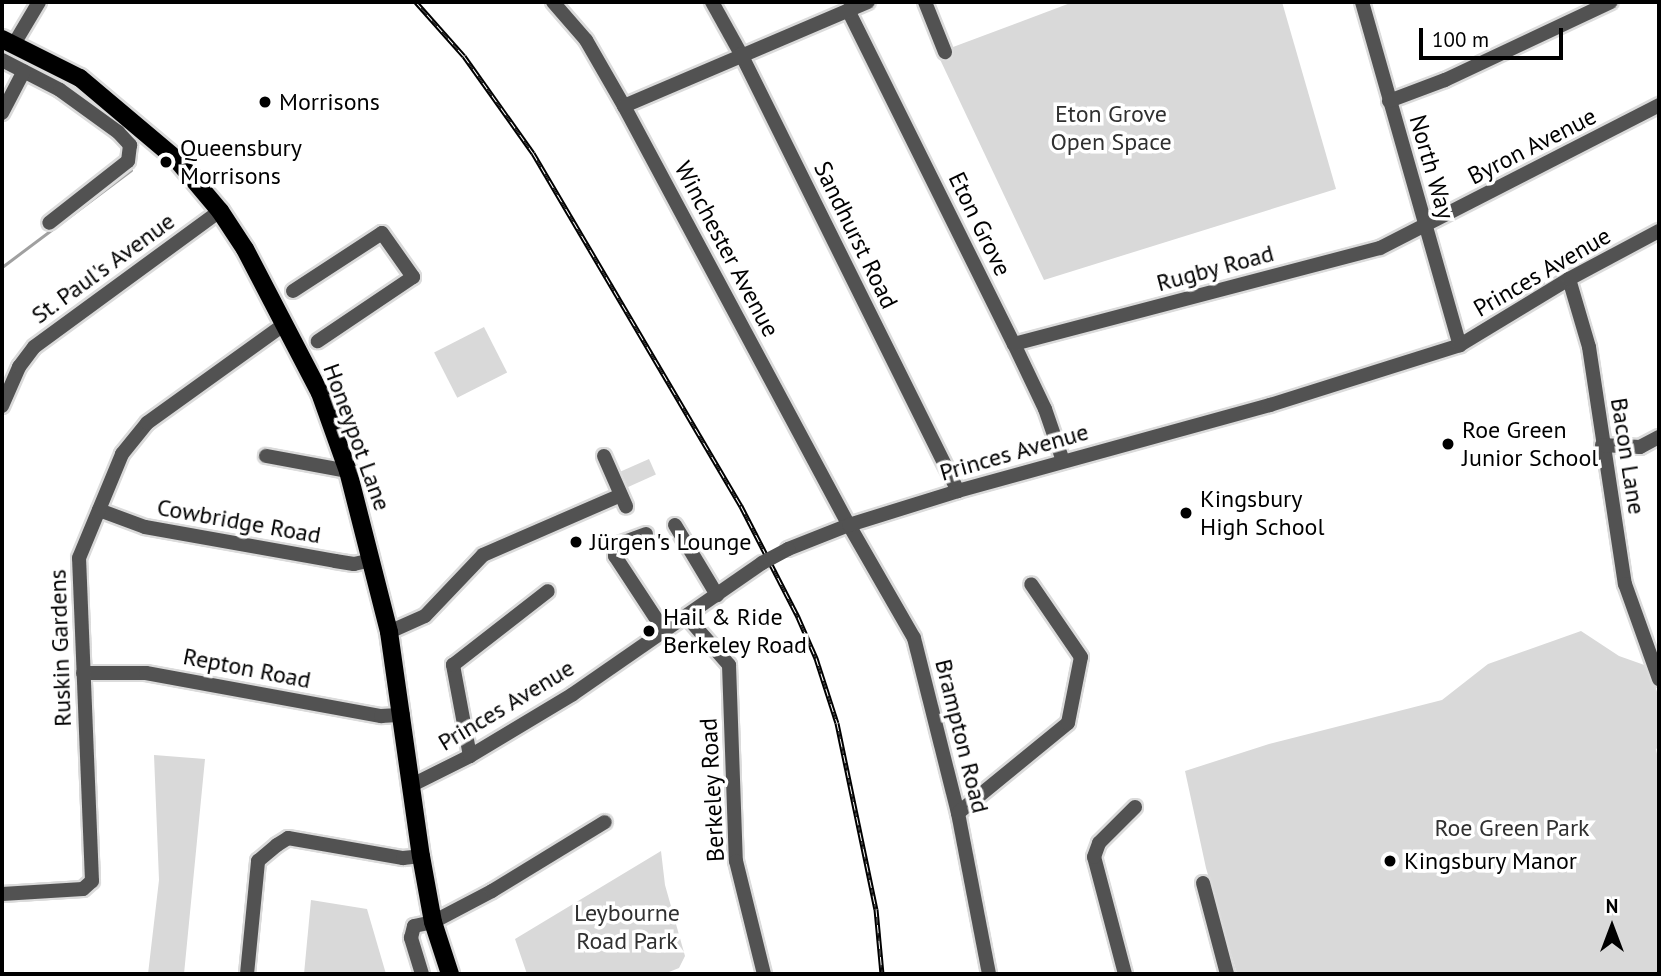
<!DOCTYPE html>
<html>
<head>
<meta charset="utf-8">
<style>
	body { margin:0 }
	#map { position:relative; width:1661px; height:976px; overflow:hidden; background:#fff; font-family:"PT Sans",sans-serif }
	div>[style] { position:absolute }
	.green>* { inset:0; background:#d9d9d9; transform-origin:0 0 }
	.stream>* { height:2.5px; margin:-1.25px; padding:0 1.25px; transform-origin:1.25px; border-radius:1.25px; background:#a0a0a0 }
	.roads { filter:drop-shadow(2px 0 #dbdbdb) drop-shadow(-2px 0 #dbdbdb) drop-shadow(0 2px #dbdbdb) drop-shadow(0 -2px #dbdbdb) }
	.minor>* { height:14px; margin:-7px; padding:0 7px; transform-origin:7px; border-radius:7px; background:#525252 }
	.major>* { height:18px; margin:-9px; padding:0 9px; transform-origin:9px; border-radius:9px; background:#000 }
	.rail>* { height:5px; margin-top:-2.5px; transform-origin:0; background:repeating-linear-gradient(90deg,#fff 0 8px,#000 0 16px); box-sizing:border-box; border-block:2px solid #000 }
	.minor-bridge>* { height:14px; margin:-7px; padding:0 7px; transform-origin:7px; border-radius:7px; background:#525252 }
	.dots>* { width:19px; height:19px; translate:-50% -50%; box-sizing:border-box; border:4px solid #fff; border-radius:50% }
	span { translate:-50% -50%; white-space:nowrap; text-align:center; line-height:1.15; -webkit-text-stroke:7px #fff; paint-order:stroke }
	.poi-label { font-size:24px; color:#000 }
	.left { translate:0 -50%; text-align:left }
	.park-label { font-size:24px; color:#303030 }
	.street-label { font-size:24px; color:#000 }
	.frame { position:absolute; inset:0; border:4px solid #000; pointer-events:none }
	.north { position:absolute; left:1577px; top:892px; width:70px; height:70px; -webkit-text-stroke:5px #fff; paint-order:stroke; rotate:0deg; font-size:19px; font-weight:700; line-height:28px; text-align:center; color:#000 }
	.north::after { content:''; display:block; margin:auto; width:24px; height:32px; background:#000; clip-path:polygon(50% 0,100% 100%,50% 72%,0 100%) }
	.scale { position:absolute; left:1419px; top:28px; width:144px; height:32px; box-sizing:border-box; border:4px solid #000; border-top:0; padding-left:9px; font-size:21px; line-height:24px; white-space:nowrap; color:#000; -webkit-text-stroke:5px #fff; paint-order:stroke }
</style>
</head>
<body>
<div id="map">
	<div class="green">
		<i style="clip-path:polygon(1073px 2px,1282px 2px,1336px 189px,1044px 280px,937px 53px)"></i>
		<i style="left:484px;top:327px;width:51px;height:56px;rotate:63deg"></i>
		<i style="left:649px;top:459px;width:17px;height:31px;rotate:66deg"></i>
		<i style="clip-path:polygon(1581px 631px,1619px 656px,1650px 667px,1659px 699px,1659px 747px,1656px 749px,1659px 764px,1659px 974px,1237px 974px,1206px 868px,1185px 771px,1269px 744px,1442px 700px,1488px 664px)"></i>
		<i style="clip-path:polygon(154px 755px,205px 759px,184px 974px,148px 974px,159px 880px)"></i>
		<i style="clip-path:polygon(661px 851px,665px 885px,685px 956px,679px 968px,664px 974px,527px 974px,515px 939px)"></i>
		<i style="clip-path:polygon(311px 900px,367px 909px,386px 974px,304px 974px)"></i>
	</div>
	<div class="stream">
		<i style="left:2px;top:267px;width:161px;rotate:-36.9deg"></i>
	</div>
	<div class="roads">
		<div class="minor">
			<i style="left:553px;top:2px;width:50px;rotate:49deg"></i>
			<i style="left:586px;top:40px;width:76px;rotate:60.1deg"></i>
			<i style="left:624px;top:106px;width:476px;rotate:61.8deg"></i>
			<i style="left:849px;top:525px;width:130px;rotate:60.1deg"></i>
			<i style="left:914px;top:638px;width:180px;rotate:75.9deg"></i>
			<i style="left:958px;top:813px;width:164px;rotate:79.1deg"></i>
			<i style="left:712px;top:2px;width:60px;rotate:60.9deg"></i>
			<i style="left:741px;top:54px;width:488px;rotate:63.6deg"></i>
			<i style="left:925px;top:2px;width:54px;rotate:68.2deg"></i>
			<i style="left:1362px;top:2px;width:357px;rotate:74.1deg"></i>
			<i style="left:848px;top:10px;width:373px;rotate:63.6deg"></i>
			<i style="left:1014px;top:344px;width:72px;rotate:64.5deg"></i>
			<i style="left:1045px;top:409px;width:55px;rotate:70.9deg"></i>
			<i style="left:14px;top:44px;width:49px;rotate:-59.2deg"></i>
			<i style="left:2px;top:60px;width:65px;rotate:27.3deg"></i>
			<i style="left:60px;top:90px;width:72px;rotate:35.9deg"></i>
			<i style="left:118px;top:132px;width:18px;rotate:47deg"></i>
			<i style="left:130px;top:145px;width:16px;rotate:97deg"></i>
			<i style="left:128px;top:161px;width:100px;rotate:141.9deg"></i>
			<i style="left:1389px;top:101px;width:60px;rotate:-20.6deg"></i>
			<i style="left:1445px;top:80px;width:183px;rotate:-25.2deg"></i>
			<i style="left:624px;top:106px;width:265px;rotate:-23.1deg"></i>
			<i style="left:2px;top:113px;width:47px;rotate:-62.4deg"></i>
			<i style="left:1569px;top:279px;width:71px;rotate:73.6deg"></i>
			<i style="left:1589px;top:347px;width:240px;rotate:81.4deg"></i>
			<i style="left:1625px;top:584px;width:101px;rotate:70.3deg"></i>
			<i style="left:293px;top:291px;width:106px;rotate:-33.1deg"></i>
			<i style="left:382px;top:233px;width:54px;rotate:54.8deg"></i>
			<i style="left:413px;top:277px;width:115px;rotate:146deg"></i>
			<i style="left:1014px;top:344px;width:378px;rotate:-14.7deg"></i>
			<i style="left:1380px;top:248px;width:314px;rotate:-27.1deg"></i>
			<i style="left:2px;top:406px;width:43px;rotate:-66.4deg"></i>
			<i style="left:19px;top:367px;width:25px;rotate:-53deg"></i>
			<i style="left:34px;top:347px;width:230px;rotate:-36.2deg"></i>
			<i style="left:1602px;top:445px;width:38px;rotate:3deg"></i>
			<i style="left:1640px;top:447px;width:21px;rotate:-28deg"></i>
			<i style="left:266px;top:456px;width:83px;rotate:10.4deg"></i>
			<i style="left:604px;top:456px;width:55px;rotate:66.3deg"></i>
			<i style="left:99px;top:510px;width:49px;rotate:20.3deg"></i>
			<i style="left:145px;top:527px;width:193px;rotate:10.1deg"></i>
			<i style="left:335px;top:561px;width:19px;rotate:9deg"></i>
			<i style="left:354px;top:564px;width:18px;rotate:-13deg"></i>
			<i style="left:675px;top:525px;width:82px;rotate:59deg"></i>
			<i style="left:646px;top:534px;width:27px;rotate:160deg"></i>
			<i style="left:621px;top:543px;width:9px;rotate:131deg"></i>
			<i style="left:615px;top:550px;width:6px;rotate:90deg"></i>
			<i style="left:615px;top:556px;width:91px;rotate:56.7deg"></i>
			<i style="left:788px;top:549px;width:66px;rotate:-21.5deg"></i>
			<i style="left:849px;top:525px;width:114px;rotate:-17.3deg"></i>
			<i style="left:958px;top:491px;width:324px;rotate:-15.4deg"></i>
			<i style="left:1270px;top:405px;width:199px;rotate:-17.5deg"></i>
			<i style="left:1460px;top:345px;width:127px;rotate:-31.2deg"></i>
			<i style="left:1569px;top:279px;width:102px;rotate:-28.1deg"></i>
			<i style="left:687px;top:617px;width:64px;rotate:48.8deg"></i>
			<i style="left:729px;top:665px;width:196px;rotate:88deg"></i>
			<i style="left:736px;top:861px;width:116px;rotate:76.1deg"></i>
			<i style="left:389px;top:632px;width:39px;rotate:-24deg"></i>
			<i style="left:425px;top:616px;width:84px;rotate:-46.4deg"></i>
			<i style="left:483px;top:555px;width:150px;rotate:-23.5deg"></i>
			<i style="left:83px;top:673px;width:63px"></i>
			<i style="left:146px;top:673px;width:239px;rotate:10.4deg"></i>
			<i style="left:381px;top:716px;width:22px;rotate:-3deg"></i>
			<i style="left:470px;top:756px;width:93px;rotate:-100.6deg"></i>
			<i style="left:453px;top:665px;width:120px;rotate:-37.9deg"></i>
			<i style="left:412px;top:785px;width:65px;rotate:-26.6deg"></i>
			<i style="left:470px;top:756px;width:120px;rotate:-31deg"></i>
			<i style="left:573px;top:694px;width:230px;rotate:-34.7deg"></i>
			<i style="left:958px;top:813px;width:142px;rotate:-39.3deg"></i>
			<i style="left:1068px;top:723px;width:67px;rotate:-78.9deg"></i>
			<i style="left:1081px;top:657px;width:88px;rotate:-124.4deg"></i>
			<i style="left:1203px;top:883px;width:94px;rotate:75.2deg"></i>
			<i style="left:2px;top:894px;width:81px;rotate:-3.5deg"></i>
			<i style="left:83px;top:889px;width:12px;rotate:-42deg"></i>
			<i style="left:92px;top:881px;width:323px;rotate:-92.3deg"></i>
			<i style="left:79px;top:558px;width:113px;rotate:-67.5deg"></i>
			<i style="left:122px;top:454px;width:40px;rotate:-51deg"></i>
			<i style="left:147px;top:423px;width:170px;rotate:-35.7deg"></i>
			<i style="left:247px;top:974px;width:114px;rotate:-84.4deg"></i>
			<i style="left:258px;top:861px;width:25px;rotate:-40deg"></i>
			<i style="left:277px;top:845px;width:13px;rotate:-32deg"></i>
			<i style="left:288px;top:838px;width:117px;rotate:9.9deg"></i>
			<i style="left:403px;top:858px;width:18px;rotate:-6deg"></i>
			<i style="left:422px;top:974px;width:38px;rotate:-107deg"></i>
			<i style="left:411px;top:938px;width:12px;rotate:-76deg"></i>
			<i style="left:414px;top:926px;width:19px;rotate:-12deg"></i>
			<i style="left:433px;top:922px;width:67px;rotate:-27.7deg"></i>
			<i style="left:492px;top:891px;width:132px;rotate:-31.4deg"></i>
			<i style="left:1125px;top:974px;width:121px;rotate:-104.8deg"></i>
			<i style="left:1094px;top:857px;width:15px;rotate:-70deg"></i>
			<i style="left:1099px;top:843px;width:51px;rotate:-45deg"></i>
		</div>
		<div class="major">
			<i style="left:2px;top:39px;width:87px;rotate:26.6deg"></i>
			<i style="left:80px;top:78px;width:127px;rotate:40.2deg"></i>
			<i style="left:177px;top:160px;width:67px;rotate:49.9deg"></i>
			<i style="left:220px;top:211px;width:45px;rotate:56.7deg"></i>
			<i style="left:245px;top:249px;width:162px;rotate:62.5deg"></i>
			<i style="left:320px;top:393px;width:83px;rotate:70.3deg"></i>
			<i style="left:348px;top:471px;width:166px;rotate:75.7deg"></i>
			<i style="left:389px;top:632px;width:226px;rotate:81.9deg"></i>
			<i style="left:421px;top:856px;width:67px;rotate:79.7deg"></i>
			<i style="left:433px;top:922px;width:55px;rotate:71.9deg"></i>
		</div>
	</div>
	<div class="rail">
		<i style="left:416px;top:2px;width:72px;rotate:48.4deg"></i>
		<i style="left:464px;top:56px;width:119px;rotate:54.6deg"></i>
		<i style="left:533px;top:153px;width:410px;rotate:59.5deg"></i>
		<i style="left:741px;top:506px;width:125px;rotate:62.8deg"></i>
		<i style="left:798px;top:617px;width:45px;rotate:66.3deg"></i>
		<i style="left:816px;top:658px;width:68px;rotate:72.1deg"></i>
		<i style="left:837px;top:723px;width:190px;rotate:78.2deg"></i>
		<i style="left:876px;top:909px;width:65px;rotate:84.7deg"></i>
	</div>
	<div class="minor-bridge">
		<i style="left:762px;top:563px;width:30px;rotate:-28deg"></i>
	</div>
	<div class="dots">
		<i style="left:265px;top:102px;background:#000"></i>
		<i style="left:166px;top:162px;background:#000"></i>
		<i style="left:1448px;top:444px;background:#000"></i>
		<i style="left:1186px;top:513px;background:#000"></i>
		<i style="left:576px;top:542px;background:#000"></i>
		<i style="left:649px;top:631px;background:#000"></i>
		<i style="left:1390px;top:861px;background:#000"></i>
	</div>
	<div class="poi-label">
		<span class="left" style="left:279px;top:102px">Morrisons</span>
		<span class="left" style="left:180px;top:162px">Queensbury<br>Morrisons</span>
		<span class="left" style="left:1462px;top:444px">Roe Green<br>Junior School</span>
		<span class="left" style="left:1200px;top:513px">Kingsbury<br>High School</span>
		<span class="left" style="left:590px;top:542px">Jürgen's Lounge</span>
		<span class="left" style="left:663px;top:631px">Hail &amp; Ride<br>Berkeley Road</span>
		<span class="left" style="left:1404px;top:861px">Kingsbury Manor</span>
	</div>
	<div class="park-label">
		<span style="left:1111px;top:128px">Eton Grove<br>Open Space</span>
		<span style="left:1512px;top:828px">Roe Green Park</span>
		<span style="left:627px;top:927px">Leybourne<br>Road Park</span>
	</div>
	<div class="street-label">
		<span style="left:1532px;top:146px;rotate:-27deg">Byron Avenue</span>
		<span style="left:1432px;top:167px;rotate:74deg">North Way</span>
		<span style="left:980px;top:224px;rotate:64deg">Eton Grove</span>
		<span style="left:856px;top:235px;rotate:64deg">Sandhurst Road</span>
		<span style="left:727px;top:249px;rotate:62deg">Winchester Avenue</span>
		<span style="left:103px;top:268px;rotate:-36deg">St. Paul's Avenue</span>
		<span style="left:1215px;top:268px;rotate:-15deg">Rugby Road</span>
		<span style="left:1542px;top:272px;rotate:-30deg">Princes Avenue</span>
		<span style="left:357px;top:437px;rotate:70deg">Honeypot Lane</span>
		<span style="left:1014px;top:452px;rotate:-16deg">Princes Avenue</span>
		<span style="left:1628px;top:456px;rotate:81deg">Bacon Lane</span>
		<span style="left:239px;top:521px;rotate:10deg">Cowbridge Road</span>
		<span style="left:60px;top:648px;rotate:-92deg">Ruskin Gardens</span>
		<span style="left:247px;top:668px;rotate:11deg">Repton Road</span>
		<span style="left:506px;top:705px;rotate:-31deg">Princes Avenue</span>
		<span style="left:962px;top:736px;rotate:76deg">Brampton Road</span>
		<span style="left:712px;top:790px;rotate:-93deg">Berkeley Road</span>
	</div>
	<div class="frame"></div>
	<div class="north">N</div>
	<div class="scale">100 m</div>
</div>
</body>
</html>
